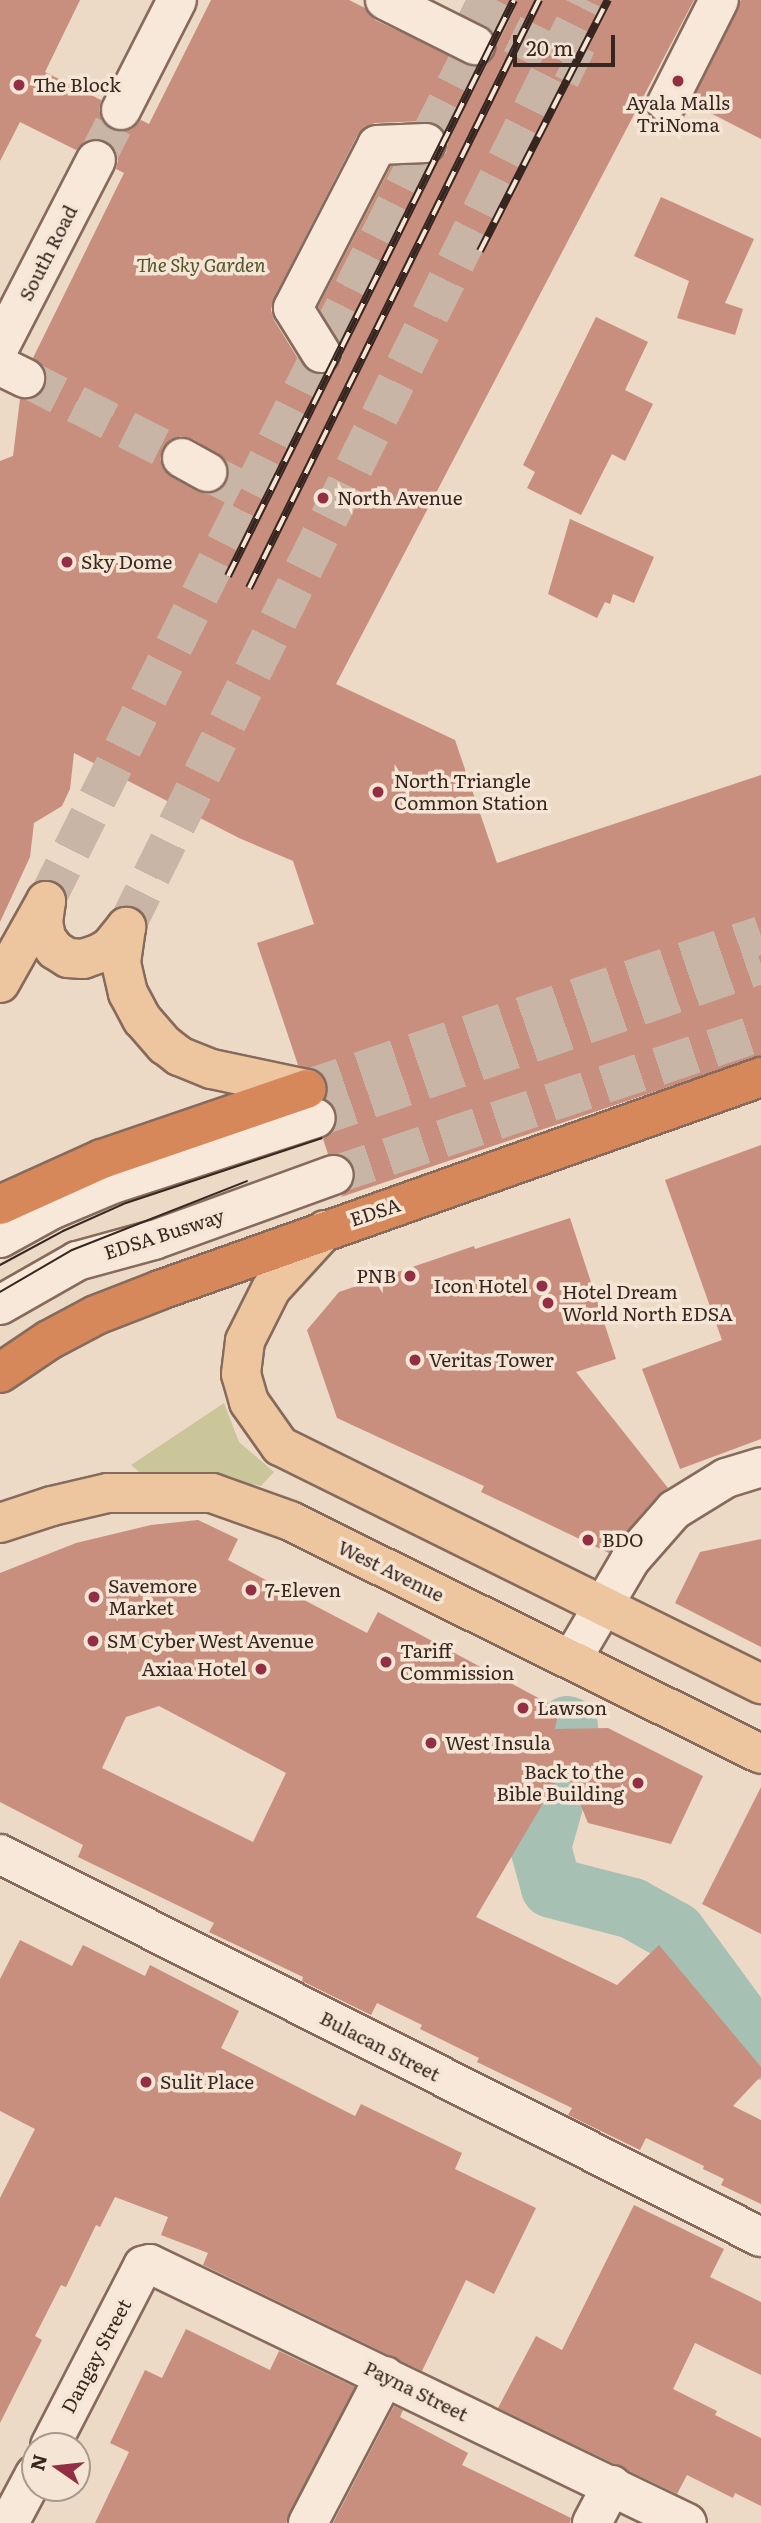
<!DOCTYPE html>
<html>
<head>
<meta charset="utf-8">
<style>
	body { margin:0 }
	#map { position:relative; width:761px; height:2523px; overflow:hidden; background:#ecd9c6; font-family:Literata,serif }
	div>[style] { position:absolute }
	.green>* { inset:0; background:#cac69a }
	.river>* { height:61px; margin:-30.5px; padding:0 30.5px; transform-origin:30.5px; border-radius:30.5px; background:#a7c0b4 }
	.building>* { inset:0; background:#c88e7e }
	.minor-tunnel>* { height:38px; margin-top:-19px; transform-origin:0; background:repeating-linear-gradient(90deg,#c8b5a5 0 38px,transparent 0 57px) }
	.major-tunnel>* { height:38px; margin-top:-19px; transform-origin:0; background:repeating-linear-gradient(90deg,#c8b5a5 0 38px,transparent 0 57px) }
	.highway-tunnel>* { height:38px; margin-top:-19px; transform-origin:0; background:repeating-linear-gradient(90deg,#c8b5a5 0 38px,transparent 0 57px) }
	.roads { filter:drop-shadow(2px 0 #866b5c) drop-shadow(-2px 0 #866b5c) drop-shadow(0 2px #866b5c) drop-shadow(0 -2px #866b5c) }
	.minor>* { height:38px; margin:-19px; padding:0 19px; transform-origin:19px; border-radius:19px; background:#f7e8d9 }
	.major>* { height:38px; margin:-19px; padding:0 19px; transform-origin:19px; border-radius:19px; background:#edc6a0 }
	.highway>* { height:38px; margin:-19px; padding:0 19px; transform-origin:19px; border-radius:19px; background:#d7885b }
	.tram>* { height:2px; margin:-1px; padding:0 1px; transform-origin:1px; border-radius:1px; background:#372620 }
	.rail>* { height:8px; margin-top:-4px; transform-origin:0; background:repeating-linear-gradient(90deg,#f4e5d5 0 16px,#372620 0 32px); box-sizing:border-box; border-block:2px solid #372620 }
	.dots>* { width:19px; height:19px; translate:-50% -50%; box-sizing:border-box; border:4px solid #f4e5d5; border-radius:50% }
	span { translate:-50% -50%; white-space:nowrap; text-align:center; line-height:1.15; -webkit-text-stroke:7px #f4e5d5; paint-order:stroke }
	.poi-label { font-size:19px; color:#372620 }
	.left { translate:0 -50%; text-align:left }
	.right { translate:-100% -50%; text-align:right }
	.street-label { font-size:19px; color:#372620 }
	.park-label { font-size:19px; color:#505327; font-style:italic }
	.north { position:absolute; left:21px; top:2432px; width:70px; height:70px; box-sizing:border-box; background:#f4e5d5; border:2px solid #a8998d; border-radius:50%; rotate:284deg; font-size:19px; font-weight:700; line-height:28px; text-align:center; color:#372620 }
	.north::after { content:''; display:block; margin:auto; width:24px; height:32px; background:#922f44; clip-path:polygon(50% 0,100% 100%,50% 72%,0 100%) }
	.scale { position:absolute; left:513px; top:35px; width:102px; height:32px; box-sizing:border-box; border:4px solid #372620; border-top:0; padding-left:9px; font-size:21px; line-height:24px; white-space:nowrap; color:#372620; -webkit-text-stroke:5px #f4e5d5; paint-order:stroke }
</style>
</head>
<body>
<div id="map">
	<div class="green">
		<i style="clip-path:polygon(224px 1403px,239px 1442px,274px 1472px,261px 1486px,190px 1472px,142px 1474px,131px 1465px)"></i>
	</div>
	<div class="river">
		<i style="left:567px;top:1726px;width:39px;rotate:96deg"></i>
		<i style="left:563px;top:1765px;width:85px;rotate:105.7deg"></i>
		<i style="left:540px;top:1847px;width:41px;rotate:74.6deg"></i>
		<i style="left:551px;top:1887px;width:84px;rotate:14.5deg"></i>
		<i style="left:632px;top:1908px;width:49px;rotate:29.2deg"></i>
		<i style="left:675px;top:1932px;width:145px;rotate:53.7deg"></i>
	</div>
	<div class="building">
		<i style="clip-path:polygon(evenodd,0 0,80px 0,45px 72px,101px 100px,99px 110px,102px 121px,111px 129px,121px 132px,132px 129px,141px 120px,149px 124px,211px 0,349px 0,365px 8px,375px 20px,476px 67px,486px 64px,494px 55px,497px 43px,494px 34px,485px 26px,460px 13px,467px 0,694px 0,336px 684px,455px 740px,497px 863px,761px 775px,761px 1056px,341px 1197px,355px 1180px,355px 1168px,348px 1158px,339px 1154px,328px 1154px,323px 1139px,332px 1133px,337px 1123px,337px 1111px,325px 1099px,327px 1083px,321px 1073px,298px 1065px,257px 943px,314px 924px,293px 861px,239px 838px,74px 753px,70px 789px,62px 806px,34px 823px,30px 857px,0 922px,0 461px,13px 456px,20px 399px,37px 396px,45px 387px,47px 377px,43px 366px,33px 358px,124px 173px,116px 169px,118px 160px,115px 149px,105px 140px,94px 138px,85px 141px,76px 150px,20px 122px,0 161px,0 0,425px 121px,436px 123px,444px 131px,448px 141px,446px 153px,438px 161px,428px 165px,391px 166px,318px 307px,340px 342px,343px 352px,341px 363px,332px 372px,321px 375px,311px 373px,302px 365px,274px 320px,271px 310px,274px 298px,358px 134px,365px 127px,375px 123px,425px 121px,0 0,181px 436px,193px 439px,225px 460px,229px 472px,226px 483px,219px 490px,208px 494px,197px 491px,164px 470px,160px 459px,163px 448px,170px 440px,181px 436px)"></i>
		<i style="clip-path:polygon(741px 0,761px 0,761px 139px,691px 103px)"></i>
		<i style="clip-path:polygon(661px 197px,754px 239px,725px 303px,743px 309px,735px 335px,677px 318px,689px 281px,634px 256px)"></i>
		<i style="clip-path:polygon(596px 317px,648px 342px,625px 390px,653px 404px,625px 461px,612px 454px,581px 515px,527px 488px,535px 472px,523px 465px)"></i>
		<i style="clip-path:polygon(570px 519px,654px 557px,634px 603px,613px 594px,610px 604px,605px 602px,597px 618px,548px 594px)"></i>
		<i style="clip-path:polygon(761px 1145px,761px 1439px,680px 1469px,642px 1369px,722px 1340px,665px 1180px)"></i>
		<i style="clip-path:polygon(570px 1218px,616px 1359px,576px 1372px,668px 1488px,658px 1496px,609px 1553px,481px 1492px,484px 1486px,337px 1418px,307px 1330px,339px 1292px,474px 1246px,475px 1249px)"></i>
		<i style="clip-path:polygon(evenodd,198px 1520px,238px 1539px,228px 1560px,367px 1633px,378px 1612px,559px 1709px,555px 1729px,608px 1728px,703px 1776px,671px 1844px,588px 1823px,565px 1766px,476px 1917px,617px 1985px,659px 1945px,761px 2067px,761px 2076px,733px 2106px,761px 2120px,761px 2204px,721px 2185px,724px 2179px,703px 2169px,704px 2166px,646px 2138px,640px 2150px,568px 2115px,572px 2108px,477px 2062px,479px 2058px,420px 2029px,422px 2025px,377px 2003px,371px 2015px,302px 1981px,303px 1977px,209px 1932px,214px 1923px,78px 1857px,83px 1845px,0 1802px,0 1573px,76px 1543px,151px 1525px,198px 1520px,159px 1706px,286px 1773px,253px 1842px,102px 1768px,126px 1717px,159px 1706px)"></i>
		<i style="clip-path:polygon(761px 1539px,761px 1647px,675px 1603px,700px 1552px)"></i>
		<i style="clip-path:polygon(761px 1787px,761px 1934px,702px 1904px)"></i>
		<i style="clip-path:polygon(20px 1940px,72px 1966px,83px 1945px,145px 1976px,150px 1965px,239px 2011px,221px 2048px,355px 2116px,361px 2104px,462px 2153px,455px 2169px,536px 2208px,494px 2294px,466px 2280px,422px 2371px,203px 2265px,208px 2253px,161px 2235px,168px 2217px,115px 2197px,100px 2227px,96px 2225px,66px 2287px,61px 2285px,35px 2336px,42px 2340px,0 2423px,0 2198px,35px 2129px,0 2111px,0 1979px)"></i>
		<i style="clip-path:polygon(634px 2205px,724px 2249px,710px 2277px,761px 2302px,761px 2375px,695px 2343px,673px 2389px,717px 2411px,715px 2415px,761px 2438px,761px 2506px,735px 2493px,733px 2498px,687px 2475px,677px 2494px,498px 2408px,536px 2336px,562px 2350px)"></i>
		<i style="clip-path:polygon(186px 2329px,270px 2370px,279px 2351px,355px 2387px,286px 2523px,95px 2523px,129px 2452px,110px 2443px,145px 2370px,162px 2378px)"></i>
		<i style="clip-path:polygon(394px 2406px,403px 2410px,400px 2417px,468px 2453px,462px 2465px,571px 2518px,570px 2523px,333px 2523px)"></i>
	</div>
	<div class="minor-tunnel">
		<i style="left:461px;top:9px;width:139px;rotate:26deg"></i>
		<i style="left:96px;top:160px;width:56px;rotate:-63.4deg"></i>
		<i style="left:25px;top:378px;width:176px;rotate:27deg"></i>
		<i style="left:207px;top:472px;width:48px;rotate:27.1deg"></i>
		<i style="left:316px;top:1118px;width:471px;rotate:-19deg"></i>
		<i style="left:334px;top:1175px;width:450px;rotate:-18.5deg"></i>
	</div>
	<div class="major-tunnel">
		<i style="left:46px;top:901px;width:1008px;rotate:-63.36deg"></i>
		<i style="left:126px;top:927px;width:1035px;rotate:-63.61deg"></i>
	</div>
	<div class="highway-tunnel">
		<i style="left:306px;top:1089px;width:480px;rotate:-18.7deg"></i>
	</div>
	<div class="roads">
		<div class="minor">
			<i style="left:385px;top:0;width:101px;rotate:26.6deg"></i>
			<i style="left:667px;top:103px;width:115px;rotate:-63.2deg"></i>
			<i style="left:121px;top:110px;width:123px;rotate:-63deg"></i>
			<i style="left:0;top:346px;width:209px;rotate:-62.7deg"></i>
			<i style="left:321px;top:353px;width:53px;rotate:-121.9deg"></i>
			<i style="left:293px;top:308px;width:183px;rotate:-62.7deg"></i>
			<i style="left:377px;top:145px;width:49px;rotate:-2.3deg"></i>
			<i style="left:0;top:366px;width:28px;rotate:26deg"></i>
			<i style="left:182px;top:458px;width:29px;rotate:29deg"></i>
			<i style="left:0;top:1238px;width:58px;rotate:-28.8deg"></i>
			<i style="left:51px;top:1210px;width:67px;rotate:-22.8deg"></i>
			<i style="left:113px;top:1184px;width:213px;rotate:-18deg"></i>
			<i style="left:0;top:1305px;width:89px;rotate:-29.7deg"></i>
			<i style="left:77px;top:1261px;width:80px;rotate:-15.3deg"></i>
			<i style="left:154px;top:1240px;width:191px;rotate:-19.9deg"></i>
			<i style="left:572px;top:1659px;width:115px;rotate:-59.6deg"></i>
			<i style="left:630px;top:1560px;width:67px;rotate:-48.7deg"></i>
			<i style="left:674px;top:1510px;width:61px;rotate:-31.6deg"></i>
			<i style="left:726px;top:1478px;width:37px;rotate:-17deg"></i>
			<i style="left:0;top:1854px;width:852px;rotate:26.72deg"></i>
			<i style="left:50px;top:2446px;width:203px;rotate:-62.7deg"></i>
			<i style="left:143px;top:2266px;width:7px;rotate:-16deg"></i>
			<i style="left:150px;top:2264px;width:596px;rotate:25.75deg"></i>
			<i style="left:9px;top:2523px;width:55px;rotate:-62deg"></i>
			<i style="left:308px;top:2523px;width:166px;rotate:-62.4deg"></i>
			<i style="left:592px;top:2523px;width:43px;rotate:-62.2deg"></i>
		</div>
		<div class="major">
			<i style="left:46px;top:901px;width:21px;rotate:98deg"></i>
			<i style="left:43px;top:922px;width:16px;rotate:79deg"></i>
			<i style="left:46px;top:938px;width:15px;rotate:53deg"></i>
			<i style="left:55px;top:950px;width:15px;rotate:32deg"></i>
			<i style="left:68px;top:958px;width:15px;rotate:4deg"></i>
			<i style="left:83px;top:959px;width:18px;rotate:-19deg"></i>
			<i style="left:100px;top:953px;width:12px;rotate:-31deg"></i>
			<i style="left:110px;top:947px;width:26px;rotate:-51deg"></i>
			<i style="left:126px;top:927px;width:36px;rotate:98deg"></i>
			<i style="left:121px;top:963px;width:31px;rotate:77deg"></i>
			<i style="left:128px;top:993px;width:30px;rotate:62deg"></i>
			<i style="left:142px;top:1019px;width:35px;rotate:49deg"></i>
			<i style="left:165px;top:1045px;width:18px;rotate:38deg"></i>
			<i style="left:179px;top:1056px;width:35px;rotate:22deg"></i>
			<i style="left:212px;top:1069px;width:96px;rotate:12deg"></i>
			<i style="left:0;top:983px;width:94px;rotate:-60.7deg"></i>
			<i style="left:325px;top:1230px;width:80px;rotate:132.5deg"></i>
			<i style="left:271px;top:1289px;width:58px;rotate:116.6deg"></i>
			<i style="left:245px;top:1341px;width:33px;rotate:97deg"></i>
			<i style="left:241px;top:1374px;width:29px;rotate:74deg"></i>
			<i style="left:249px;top:1402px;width:54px;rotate:54.8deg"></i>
			<i style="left:280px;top:1446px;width:537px;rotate:26.33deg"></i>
			<i style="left:0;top:1523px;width:55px;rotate:-18.1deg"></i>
			<i style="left:52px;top:1506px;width:57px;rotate:-13.1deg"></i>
			<i style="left:108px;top:1493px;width:104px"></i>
			<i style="left:212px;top:1493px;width:83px;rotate:19.7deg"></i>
			<i style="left:290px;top:1521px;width:525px;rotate:26.32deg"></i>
		</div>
		<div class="highway">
			<i style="left:0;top:1205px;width:112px;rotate:-24.3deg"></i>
			<i style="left:102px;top:1159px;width:216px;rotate:-18.9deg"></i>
			<i style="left:0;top:1373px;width:59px;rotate:-34deg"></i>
			<i style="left:49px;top:1340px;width:53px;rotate:-28deg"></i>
			<i style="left:96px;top:1315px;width:69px;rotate:-21.3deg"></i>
			<i style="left:160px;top:1290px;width:638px;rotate:-19.51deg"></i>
		</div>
	</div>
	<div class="tram">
		<i style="left:0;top:1265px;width:72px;rotate:-28.4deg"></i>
		<i style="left:63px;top:1231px;width:69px;rotate:-24deg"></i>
		<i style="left:126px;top:1203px;width:206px;rotate:-18.3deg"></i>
		<i style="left:0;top:1292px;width:83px;rotate:-30.3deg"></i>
		<i style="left:72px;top:1250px;width:188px;rotate:-21.5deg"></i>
	</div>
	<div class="rail">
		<i style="left:480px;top:251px;width:282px;rotate:-63deg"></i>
		<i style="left:228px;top:576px;width:643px;rotate:-63.59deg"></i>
		<i style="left:249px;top:588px;width:656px;rotate:-63.75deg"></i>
	</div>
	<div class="dots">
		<i style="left:678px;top:81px;background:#922f44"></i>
		<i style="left:19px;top:85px;background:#922f44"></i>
		<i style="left:323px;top:498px;background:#922f44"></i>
		<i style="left:67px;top:562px;background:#922f44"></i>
		<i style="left:378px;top:792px;background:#922f44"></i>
		<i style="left:410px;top:1276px;background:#922f44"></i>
		<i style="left:542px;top:1286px;background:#922f44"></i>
		<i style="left:548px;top:1303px;background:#922f44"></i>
		<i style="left:415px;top:1360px;background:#922f44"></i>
		<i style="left:588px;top:1540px;background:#922f44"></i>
		<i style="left:251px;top:1590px;background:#922f44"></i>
		<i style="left:94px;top:1597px;background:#922f44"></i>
		<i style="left:93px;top:1641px;background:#922f44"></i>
		<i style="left:386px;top:1662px;background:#922f44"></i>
		<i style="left:261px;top:1669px;background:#922f44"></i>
		<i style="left:523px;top:1708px;background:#922f44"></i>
		<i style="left:431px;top:1743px;background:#922f44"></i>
		<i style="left:638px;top:1783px;background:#922f44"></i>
		<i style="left:146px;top:2082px;background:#922f44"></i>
	</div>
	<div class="poi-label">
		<span class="left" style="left:33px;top:85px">The Block</span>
		<span style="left:678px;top:114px">Ayala Malls<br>TriNoma</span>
		<span class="left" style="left:337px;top:498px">North Avenue</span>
		<span class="left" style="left:81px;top:562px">Sky Dome</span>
		<span class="left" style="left:394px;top:792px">North Triangle<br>Common Station</span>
		<span class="right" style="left:396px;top:1276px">PNB</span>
		<span class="right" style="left:528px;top:1286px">Icon Hotel</span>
		<span class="left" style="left:562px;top:1303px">Hotel Dream<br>World North EDSA</span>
		<span class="left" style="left:429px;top:1360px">Veritas Tower</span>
		<span class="left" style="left:602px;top:1540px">BDO</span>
		<span class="left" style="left:108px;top:1597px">Savemore<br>Market</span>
		<span class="left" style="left:265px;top:1590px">7-Eleven</span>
		<span class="left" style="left:107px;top:1641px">SM Cyber West Avenue</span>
		<span class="left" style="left:400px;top:1662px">Tariff<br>Commission</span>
		<span class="right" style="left:247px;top:1669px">Axiaa Hotel</span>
		<span class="left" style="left:537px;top:1708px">Lawson</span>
		<span class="left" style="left:445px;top:1743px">West Insula</span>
		<span class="right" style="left:624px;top:1783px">Back to the<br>Bible Building</span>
		<span class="left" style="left:160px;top:2082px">Sulit Place</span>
	</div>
	<div class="street-label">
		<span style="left:48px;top:253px;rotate:-63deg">South Road</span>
		<span style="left:375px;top:1212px;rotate:-18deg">EDSA</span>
		<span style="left:164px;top:1234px;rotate:-18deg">EDSA Busway</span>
		<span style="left:391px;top:1571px;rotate:26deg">West Avenue</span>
		<span style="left:380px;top:2046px;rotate:27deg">Bulacan Street</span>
		<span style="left:96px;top:2356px;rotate:-62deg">Dangay Street</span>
		<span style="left:416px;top:2391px;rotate:26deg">Payna Street</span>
	</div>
	<div class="park-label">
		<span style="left:201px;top:265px">The Sky Garden</span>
	</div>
	<div class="north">N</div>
	<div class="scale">20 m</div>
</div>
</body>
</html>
